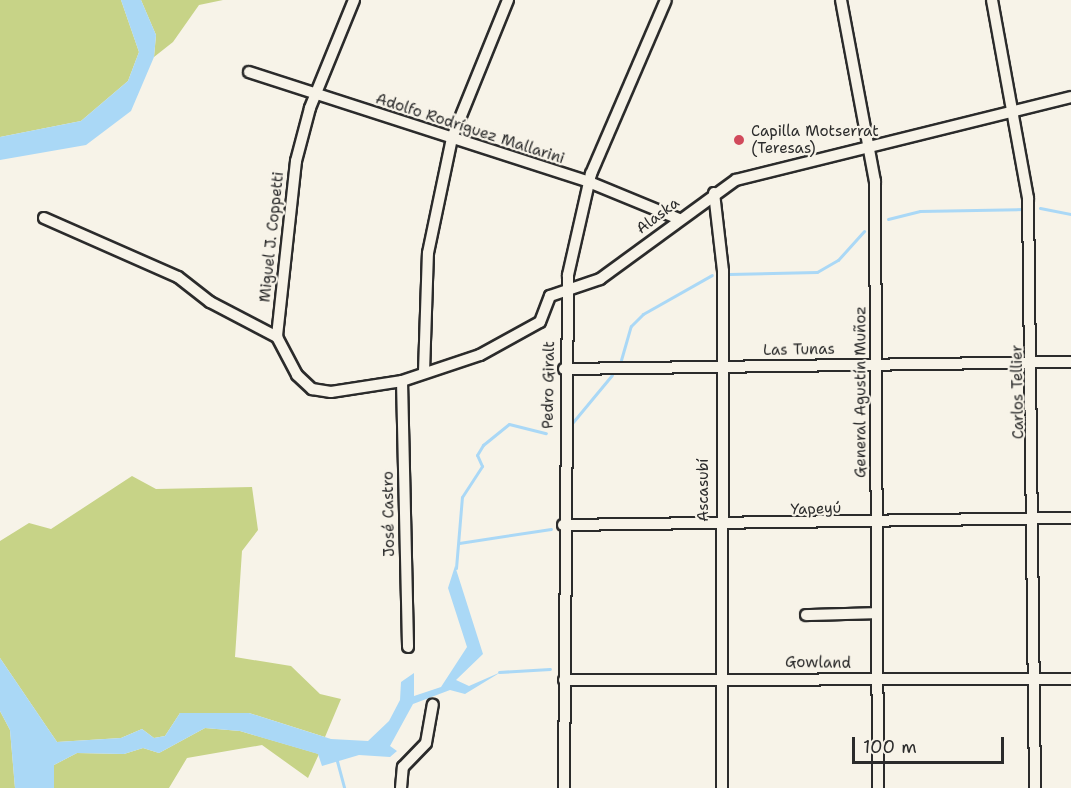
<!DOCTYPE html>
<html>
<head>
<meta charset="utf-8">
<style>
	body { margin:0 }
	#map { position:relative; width:1071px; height:788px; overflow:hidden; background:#f7f3e8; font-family:"Shantell Sans",sans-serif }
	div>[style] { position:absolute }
	.green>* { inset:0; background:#c7d387 }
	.water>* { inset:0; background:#aad8f6 }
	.stream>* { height:3px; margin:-1.5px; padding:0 1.5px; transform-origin:1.5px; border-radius:1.5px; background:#aad8f6 }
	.roads { filter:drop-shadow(2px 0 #2b2b2b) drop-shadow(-2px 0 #2b2b2b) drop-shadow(0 2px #2b2b2b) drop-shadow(0 -2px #2b2b2b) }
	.minor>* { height:10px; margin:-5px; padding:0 5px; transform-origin:5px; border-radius:5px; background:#f7f3e8 }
	.dots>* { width:16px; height:16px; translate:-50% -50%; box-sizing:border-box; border:3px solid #f7f3e8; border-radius:50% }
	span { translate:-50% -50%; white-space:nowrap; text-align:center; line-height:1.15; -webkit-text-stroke:4.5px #f7f3e8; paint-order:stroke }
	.street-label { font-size:15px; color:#2b2b2b }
	.poi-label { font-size:15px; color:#2b2b2b }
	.left { translate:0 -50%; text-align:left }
	.scale { position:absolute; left:852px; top:737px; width:152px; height:27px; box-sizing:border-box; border:3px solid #2b2b2b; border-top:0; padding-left:8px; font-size:18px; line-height:21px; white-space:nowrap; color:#2b2b2b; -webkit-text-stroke:4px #f7f3e8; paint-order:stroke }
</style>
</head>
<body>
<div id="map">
	<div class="green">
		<i style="clip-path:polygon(0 0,121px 0,139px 52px,128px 81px,81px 121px,0 137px)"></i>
		<i style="clip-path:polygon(141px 0,223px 0,199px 5px,173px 42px,154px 57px,156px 35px)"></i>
		<i style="clip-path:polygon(132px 476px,156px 489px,252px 487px,258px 530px,242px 551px,235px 657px,291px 666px,320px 694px,341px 699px,325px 737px,249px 713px,180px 713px,165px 736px,154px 738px,142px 729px,121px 738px,57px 742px,0 658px,0 541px,29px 523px,51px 529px)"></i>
		<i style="clip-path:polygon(0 711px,10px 730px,15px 788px,0 788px)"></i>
		<i style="clip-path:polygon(205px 728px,240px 731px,319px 754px,308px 778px,262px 745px,187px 758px,169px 788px,54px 788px,54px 765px,77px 753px,124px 754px,143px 748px,159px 753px)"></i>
	</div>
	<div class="water">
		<i style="clip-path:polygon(121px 0,141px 0,156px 35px,154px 57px,131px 111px,86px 145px,0 160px,0 137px,81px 121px,128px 81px,139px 52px)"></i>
		<i style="clip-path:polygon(455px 566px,483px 654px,456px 680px,469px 686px,501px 672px,465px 694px,450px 690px,413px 704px,390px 746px,397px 751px,390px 757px,359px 755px,322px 766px,318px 754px,240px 731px,205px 728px,159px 753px,143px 748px,124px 754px,77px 753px,54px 765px,54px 788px,15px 788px,10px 730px,0 711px,0 658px,57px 742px,121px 738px,142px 729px,154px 738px,165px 736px,180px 713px,249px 713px,331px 739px,368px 741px,389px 721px,400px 700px,401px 682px,414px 673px,414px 696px,441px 687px,467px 647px,448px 588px)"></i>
	</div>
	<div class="stream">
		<i style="left:1040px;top:208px;width:32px;rotate:11deg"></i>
		<i style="left:888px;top:219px;width:33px;rotate:-14deg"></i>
		<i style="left:920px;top:211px;width:103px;rotate:-1.1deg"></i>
		<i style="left:729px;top:274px;width:88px;rotate:-1.3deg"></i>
		<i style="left:817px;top:272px;width:24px;rotate:-30deg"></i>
		<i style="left:838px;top:260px;width:39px;rotate:-48deg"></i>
		<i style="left:621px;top:360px;width:35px;rotate:-74deg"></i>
		<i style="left:631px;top:326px;width:17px;rotate:-45deg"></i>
		<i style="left:643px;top:314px;width:79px;rotate:-29.5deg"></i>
		<i style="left:573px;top:422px;width:61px;rotate:-50.3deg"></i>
		<i style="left:459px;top:543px;width:93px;rotate:-8.7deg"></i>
		<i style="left:456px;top:568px;width:71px;rotate:-85.2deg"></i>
		<i style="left:462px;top:497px;width:37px;rotate:-57deg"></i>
		<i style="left:482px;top:466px;width:12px;rotate:-114deg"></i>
		<i style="left:477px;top:455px;width:12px;rotate:-59deg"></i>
		<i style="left:483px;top:445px;width:33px;rotate:-39deg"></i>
		<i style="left:509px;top:424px;width:38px;rotate:14deg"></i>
		<i style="left:499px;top:672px;width:51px;rotate:-3.4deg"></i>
		<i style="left:337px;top:761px;width:28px;rotate:75deg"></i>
	</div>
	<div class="roads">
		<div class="minor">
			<i style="left:354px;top:0;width:117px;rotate:112.2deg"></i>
			<i style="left:310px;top:108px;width:55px;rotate:104.8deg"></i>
			<i style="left:296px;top:161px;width:177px;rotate:96.2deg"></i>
			<i style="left:277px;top:337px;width:43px;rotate:62.2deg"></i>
			<i style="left:297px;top:375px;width:21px;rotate:43deg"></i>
			<i style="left:312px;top:389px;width:19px;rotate:9deg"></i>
			<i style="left:331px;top:392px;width:72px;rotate:-8.8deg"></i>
			<i style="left:402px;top:381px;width:82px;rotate:-18.4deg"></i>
			<i style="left:480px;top:355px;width:68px;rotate:-28.8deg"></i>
			<i style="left:540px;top:322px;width:28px;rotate:-69deg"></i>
			<i style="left:550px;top:296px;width:53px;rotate:-18.8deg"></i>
			<i style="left:600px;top:279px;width:168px;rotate:-36.1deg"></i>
			<i style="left:736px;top:180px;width:345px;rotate:-13.9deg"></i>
			<i style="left:841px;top:0;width:184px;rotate:79.4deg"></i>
			<i style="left:875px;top:181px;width:607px;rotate:89.72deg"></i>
			<i style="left:992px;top:0;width:201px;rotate:79.7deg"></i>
			<i style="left:1028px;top:198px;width:590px;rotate:89.32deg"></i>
			<i style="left:249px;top:72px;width:357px;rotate:17.9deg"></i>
			<i style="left:589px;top:182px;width:97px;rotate:22.3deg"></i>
			<i style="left:714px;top:193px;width:79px;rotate:83.4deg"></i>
			<i style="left:723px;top:271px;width:517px;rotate:90.11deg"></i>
			<i style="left:44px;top:218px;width:146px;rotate:23.8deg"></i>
			<i style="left:178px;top:277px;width:41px;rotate:38deg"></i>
			<i style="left:210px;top:302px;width:76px;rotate:27.6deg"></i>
			<i style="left:564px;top:369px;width:507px;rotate:-0.79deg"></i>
			<i style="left:424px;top:372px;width:119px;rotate:-88.1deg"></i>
			<i style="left:428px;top:253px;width:117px;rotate:-78.2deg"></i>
			<i style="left:452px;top:138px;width:149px;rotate:-67.9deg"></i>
			<i style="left:402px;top:381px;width:266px;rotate:88.7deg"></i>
			<i style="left:563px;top:525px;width:508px;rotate:-0.79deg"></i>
			<i style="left:806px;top:615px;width:70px;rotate:-1.6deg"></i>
			<i style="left:564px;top:680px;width:507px;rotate:-0.11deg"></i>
			<i style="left:401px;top:788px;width:21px;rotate:-85deg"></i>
			<i style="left:403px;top:767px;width:33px;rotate:-46deg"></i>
			<i style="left:426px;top:743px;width:39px;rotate:-80deg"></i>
			<i style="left:564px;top:788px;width:513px;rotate:-89.55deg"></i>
			<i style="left:568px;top:275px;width:104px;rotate:-77.2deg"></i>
			<i style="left:591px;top:174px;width:189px;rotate:-66.7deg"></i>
		</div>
	</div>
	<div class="dots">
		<i style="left:739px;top:140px;background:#d1495b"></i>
	</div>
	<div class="street-label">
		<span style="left:470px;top:129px;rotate:18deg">Adolfo Rodríguez Mallarini</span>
		<span style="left:658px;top:216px;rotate:-37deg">Alaska</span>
		<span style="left:272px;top:237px;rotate:-84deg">Miguel J. Coppetti</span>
		<span style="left:799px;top:350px;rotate:-1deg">Las Tunas</span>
		<span style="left:549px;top:385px;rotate:-89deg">Pedro Giralt</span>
		<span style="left:861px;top:392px;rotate:-90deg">General Agustín Muñoz</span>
		<span style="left:1018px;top:392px;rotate:-91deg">Carlos Tellier</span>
		<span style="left:704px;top:490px;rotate:-90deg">Ascasubí</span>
		<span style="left:816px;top:509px;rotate:-2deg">Yapeyú</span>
		<span style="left:389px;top:514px;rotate:-91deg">José Castro</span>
		<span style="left:818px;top:663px;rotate:1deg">Gowland</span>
	</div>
	<div class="poi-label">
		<span class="left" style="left:751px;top:140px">Capilla Motserrat<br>(Teresas)</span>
	</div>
	<div class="scale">100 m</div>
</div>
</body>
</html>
